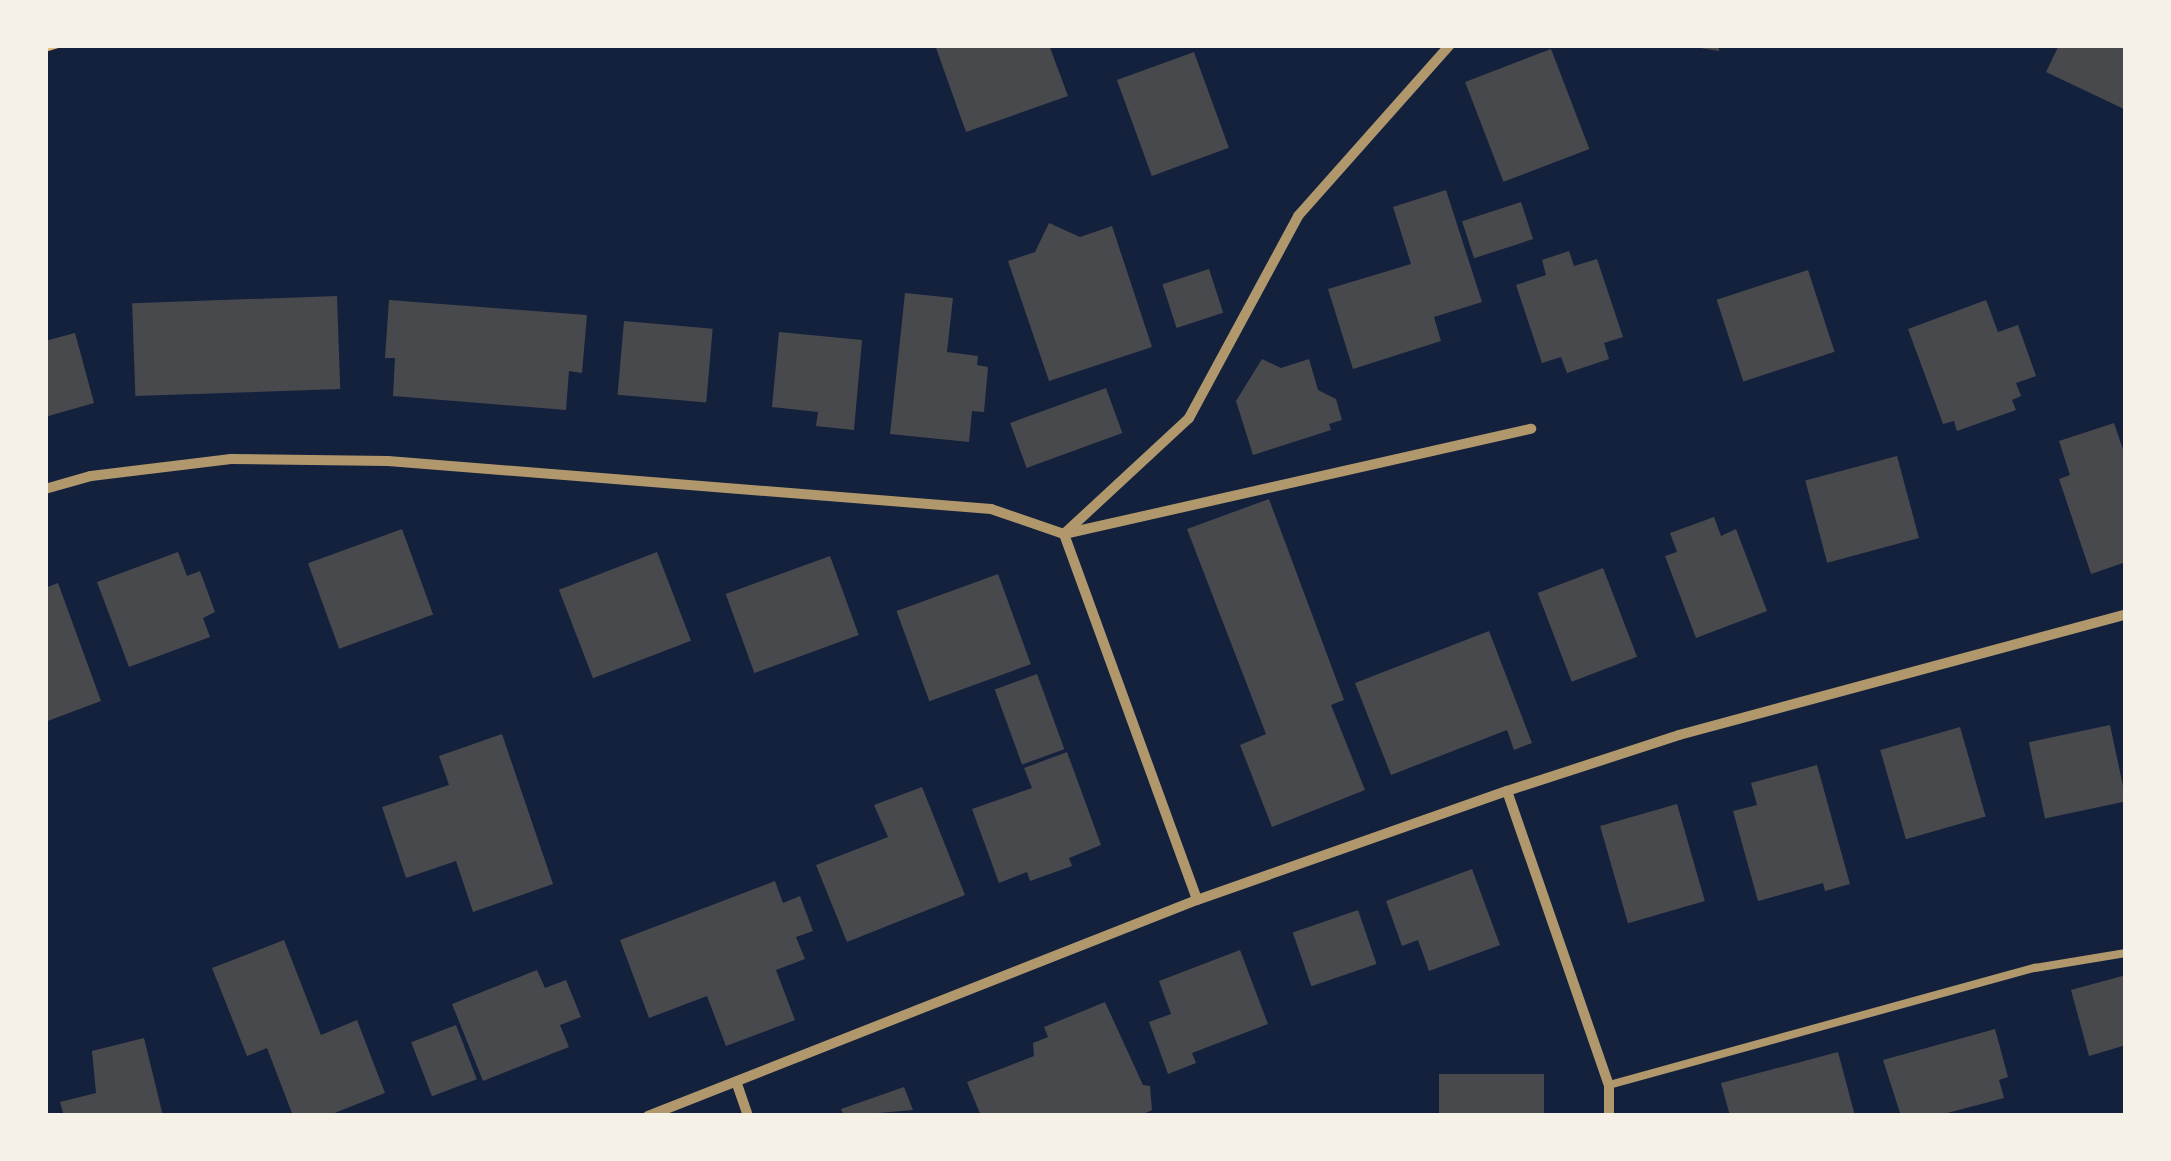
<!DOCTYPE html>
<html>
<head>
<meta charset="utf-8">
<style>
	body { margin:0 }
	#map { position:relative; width:2171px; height:1161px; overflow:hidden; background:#14213d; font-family:"Open Sans",sans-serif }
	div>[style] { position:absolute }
	.building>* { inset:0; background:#48494c; transform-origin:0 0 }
	.path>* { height:6px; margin:-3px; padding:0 3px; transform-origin:3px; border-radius:3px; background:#e5c07b }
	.service>* { height:8px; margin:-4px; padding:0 4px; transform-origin:4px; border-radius:4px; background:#b1986c }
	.minor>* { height:10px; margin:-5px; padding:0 5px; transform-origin:5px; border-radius:5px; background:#b1986c }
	span { translate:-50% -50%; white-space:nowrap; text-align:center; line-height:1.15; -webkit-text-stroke:8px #f6f1e7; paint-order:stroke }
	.frame { position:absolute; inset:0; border:48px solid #f6f1e7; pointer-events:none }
</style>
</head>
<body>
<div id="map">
	<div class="building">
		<i style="clip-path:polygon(935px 45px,1049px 45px,1068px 96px,966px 132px)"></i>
		<i style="clip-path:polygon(1682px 45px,1719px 45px,1719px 51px)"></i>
		<i style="clip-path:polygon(2059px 45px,2126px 45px,2126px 110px,2046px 72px)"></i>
		<i style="left:1551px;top:49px;width:107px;height:92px;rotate:69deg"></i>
		<i style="left:1194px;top:52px;width:102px;height:82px;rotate:70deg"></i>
		<i style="clip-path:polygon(1446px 190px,1482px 302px,1434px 317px,1441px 341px,1353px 369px,1328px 289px,1411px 264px,1393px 207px)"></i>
		<i style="left:1521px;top:202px;width:39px;height:62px;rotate:72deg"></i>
		<i style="clip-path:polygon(1049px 223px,1080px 237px,1112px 226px,1152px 347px,1049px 381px,1008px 261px,1035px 252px)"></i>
		<i style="clip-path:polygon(1569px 251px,1574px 266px,1597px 259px,1623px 337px,1604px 343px,1609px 359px,1567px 373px,1561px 357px,1542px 363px,1516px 285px,1546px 275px,1542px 260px)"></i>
		<i style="left:1209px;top:269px;width:46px;height:49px;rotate:72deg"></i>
		<i style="left:1808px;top:270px;width:86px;height:96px;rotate:72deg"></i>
		<i style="clip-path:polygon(905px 293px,953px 298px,947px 352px,978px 356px,977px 365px,988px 367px,984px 412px,972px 411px,969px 442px,890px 434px)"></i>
		<i style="left:337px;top:296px;width:93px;height:205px;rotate:88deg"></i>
		<i style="clip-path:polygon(389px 300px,587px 315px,582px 373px,569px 371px,566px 410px,393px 396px,395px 358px,385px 358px)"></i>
		<i style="clip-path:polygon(1986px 300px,1998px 332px,2018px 325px,2036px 376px,2016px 383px,2021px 396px,2012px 400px,2016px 410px,1957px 431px,1954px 421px,1943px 424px,1908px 329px)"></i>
		<i style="left:624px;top:321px;width:89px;height:74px;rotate:5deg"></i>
		<i style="clip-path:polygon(779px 332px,862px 340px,854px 430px,816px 426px,818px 412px,772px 407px)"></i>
		<i style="clip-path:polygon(75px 333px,94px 403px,45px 417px,45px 341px)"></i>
		<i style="clip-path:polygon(1262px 359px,1281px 368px,1309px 359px,1318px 390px,1336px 399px,1342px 420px,1329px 424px,1331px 430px,1253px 455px,1236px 401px)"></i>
		<i style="left:1106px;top:388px;width:48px;height:102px;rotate:70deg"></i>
		<i style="clip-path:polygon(2114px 423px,2126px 458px,2126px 562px,2091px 574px,2059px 479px,2070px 475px,2059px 441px)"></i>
		<i style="left:1897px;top:456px;width:85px;height:95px;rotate:75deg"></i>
		<i style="clip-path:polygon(1269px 499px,1344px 700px,1331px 705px,1365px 790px,1272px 827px,1240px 745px,1266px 734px,1187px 529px)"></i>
		<i style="clip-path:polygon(1714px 517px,1721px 536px,1736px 529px,1767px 611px,1696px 638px,1665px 556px,1677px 552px,1670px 533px)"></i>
		<i style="left:402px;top:529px;width:91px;height:100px;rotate:70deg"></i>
		<i style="clip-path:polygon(178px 552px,187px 576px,200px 571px,215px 612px,203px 618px,210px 637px,129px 667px,97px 582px)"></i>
		<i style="left:657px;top:552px;width:95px;height:105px;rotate:69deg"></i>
		<i style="left:830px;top:556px;width:84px;height:111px;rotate:70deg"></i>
		<i style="left:1603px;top:568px;width:95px;height:70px;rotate:69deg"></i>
		<i style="left:998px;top:574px;width:96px;height:108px;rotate:70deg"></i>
		<i style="clip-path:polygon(58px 583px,101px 701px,45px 722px,45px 588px)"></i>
		<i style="clip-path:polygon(1489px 631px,1532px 743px,1514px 750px,1507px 730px,1391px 775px,1355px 683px)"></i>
		<i style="left:1037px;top:674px;width:80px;height:45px;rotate:70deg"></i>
		<i style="left:2110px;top:725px;width:78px;height:83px;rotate:78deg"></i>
		<i style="left:1960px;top:727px;width:93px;height:83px;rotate:74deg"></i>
		<i style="clip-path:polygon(502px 734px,553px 884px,473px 912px,456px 861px,406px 878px,382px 807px,449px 785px,439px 756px)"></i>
		<i style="clip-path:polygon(1067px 752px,1101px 845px,1069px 858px,1072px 866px,1030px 881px,1027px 872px,999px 883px,972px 809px,1032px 788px,1024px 768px)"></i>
		<i style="clip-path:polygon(1817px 765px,1850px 884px,1825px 891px,1823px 883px,1758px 901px,1733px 811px,1757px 805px,1751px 783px)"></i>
		<i style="clip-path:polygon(922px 787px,965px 895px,847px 942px,816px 865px,888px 837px,874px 805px)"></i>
		<i style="left:1677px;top:804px;width:101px;height:80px;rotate:74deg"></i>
		<i style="clip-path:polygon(1472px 869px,1500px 945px,1429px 971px,1418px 940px,1402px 946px,1386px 901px)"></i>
		<i style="clip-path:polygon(775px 881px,783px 903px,800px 896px,813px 931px,796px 937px,805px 959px,776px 970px,795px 1020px,726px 1046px,707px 996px,649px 1018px,620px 940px)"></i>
		<i style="left:1358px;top:910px;width:57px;height:69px;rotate:71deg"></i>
		<i style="clip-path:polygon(284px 940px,321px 1035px,357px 1020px,385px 1093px,327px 1116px,293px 1116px,267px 1048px,247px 1056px,212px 968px)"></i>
		<i style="clip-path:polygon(1240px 950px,1268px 1024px,1192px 1053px,1196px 1063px,1168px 1074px,1149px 1022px,1171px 1014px,1159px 981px)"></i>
		<i style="clip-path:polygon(537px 970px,545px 988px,566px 980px,581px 1017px,560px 1025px,569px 1047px,483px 1081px,452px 1004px)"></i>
		<i style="clip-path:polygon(2126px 975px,2126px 1045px,2089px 1056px,2071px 990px)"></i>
		<i style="clip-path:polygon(1105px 1002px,1143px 1085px,1150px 1086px,1152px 1110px,1139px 1116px,981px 1116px,967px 1082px,1034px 1056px,1033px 1043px,1048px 1037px,1044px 1027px)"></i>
		<i style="left:456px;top:1025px;width:58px;height:48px;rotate:69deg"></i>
		<i style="clip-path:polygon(1995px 1029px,2008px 1077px,1999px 1080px,2004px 1098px,1936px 1116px,1901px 1116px,1883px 1060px)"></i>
		<i style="clip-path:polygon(144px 1038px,163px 1116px,64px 1116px,60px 1102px,96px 1093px,92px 1051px)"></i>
		<i style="clip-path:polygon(1838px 1052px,1855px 1116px,1730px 1116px,1721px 1083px)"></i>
		<i style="left:1544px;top:1074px;width:42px;height:105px;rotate:90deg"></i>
		<i style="clip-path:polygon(904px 1087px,913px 1110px,844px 1116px,841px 1109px)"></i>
	</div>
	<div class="path">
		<i style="left:45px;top:49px;width:14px;rotate:-17deg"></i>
	</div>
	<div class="service">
		<i style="left:1609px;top:1085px;width:442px;rotate:-15.4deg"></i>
		<i style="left:2035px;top:968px;width:92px;rotate:-9.4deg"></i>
	</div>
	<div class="minor">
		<i style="left:45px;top:489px;width:48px;rotate:-15.8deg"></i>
		<i style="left:91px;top:476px;width:141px;rotate:-6.9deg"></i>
		<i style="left:231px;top:459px;width:157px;rotate:0.7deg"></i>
		<i style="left:388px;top:461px;width:605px;rotate:4.55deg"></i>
		<i style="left:991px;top:509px;width:77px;rotate:18.9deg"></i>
		<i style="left:1064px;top:534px;width:479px;rotate:-12.7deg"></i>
		<i style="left:1065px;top:533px;width:169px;rotate:-42.8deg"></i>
		<i style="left:1189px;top:418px;width:230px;rotate:-61.6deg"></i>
		<i style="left:1298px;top:216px;width:229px;rotate:-48.4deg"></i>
		<i style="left:1064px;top:534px;width:389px;rotate:70deg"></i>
		<i style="left:1507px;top:791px;width:311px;rotate:70.9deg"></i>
		<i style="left:1609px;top:1085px;width:31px;rotate:90deg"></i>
		<i style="left:737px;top:1084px;width:34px;rotate:71deg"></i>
		<i style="left:648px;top:1116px;width:590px;rotate:-21.48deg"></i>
		<i style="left:1197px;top:900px;width:329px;rotate:-19.4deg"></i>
		<i style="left:1507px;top:791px;width:181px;rotate:-18deg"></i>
		<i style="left:1679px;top:735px;width:463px;rotate:-15.1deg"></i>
	</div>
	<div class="frame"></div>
</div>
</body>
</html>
